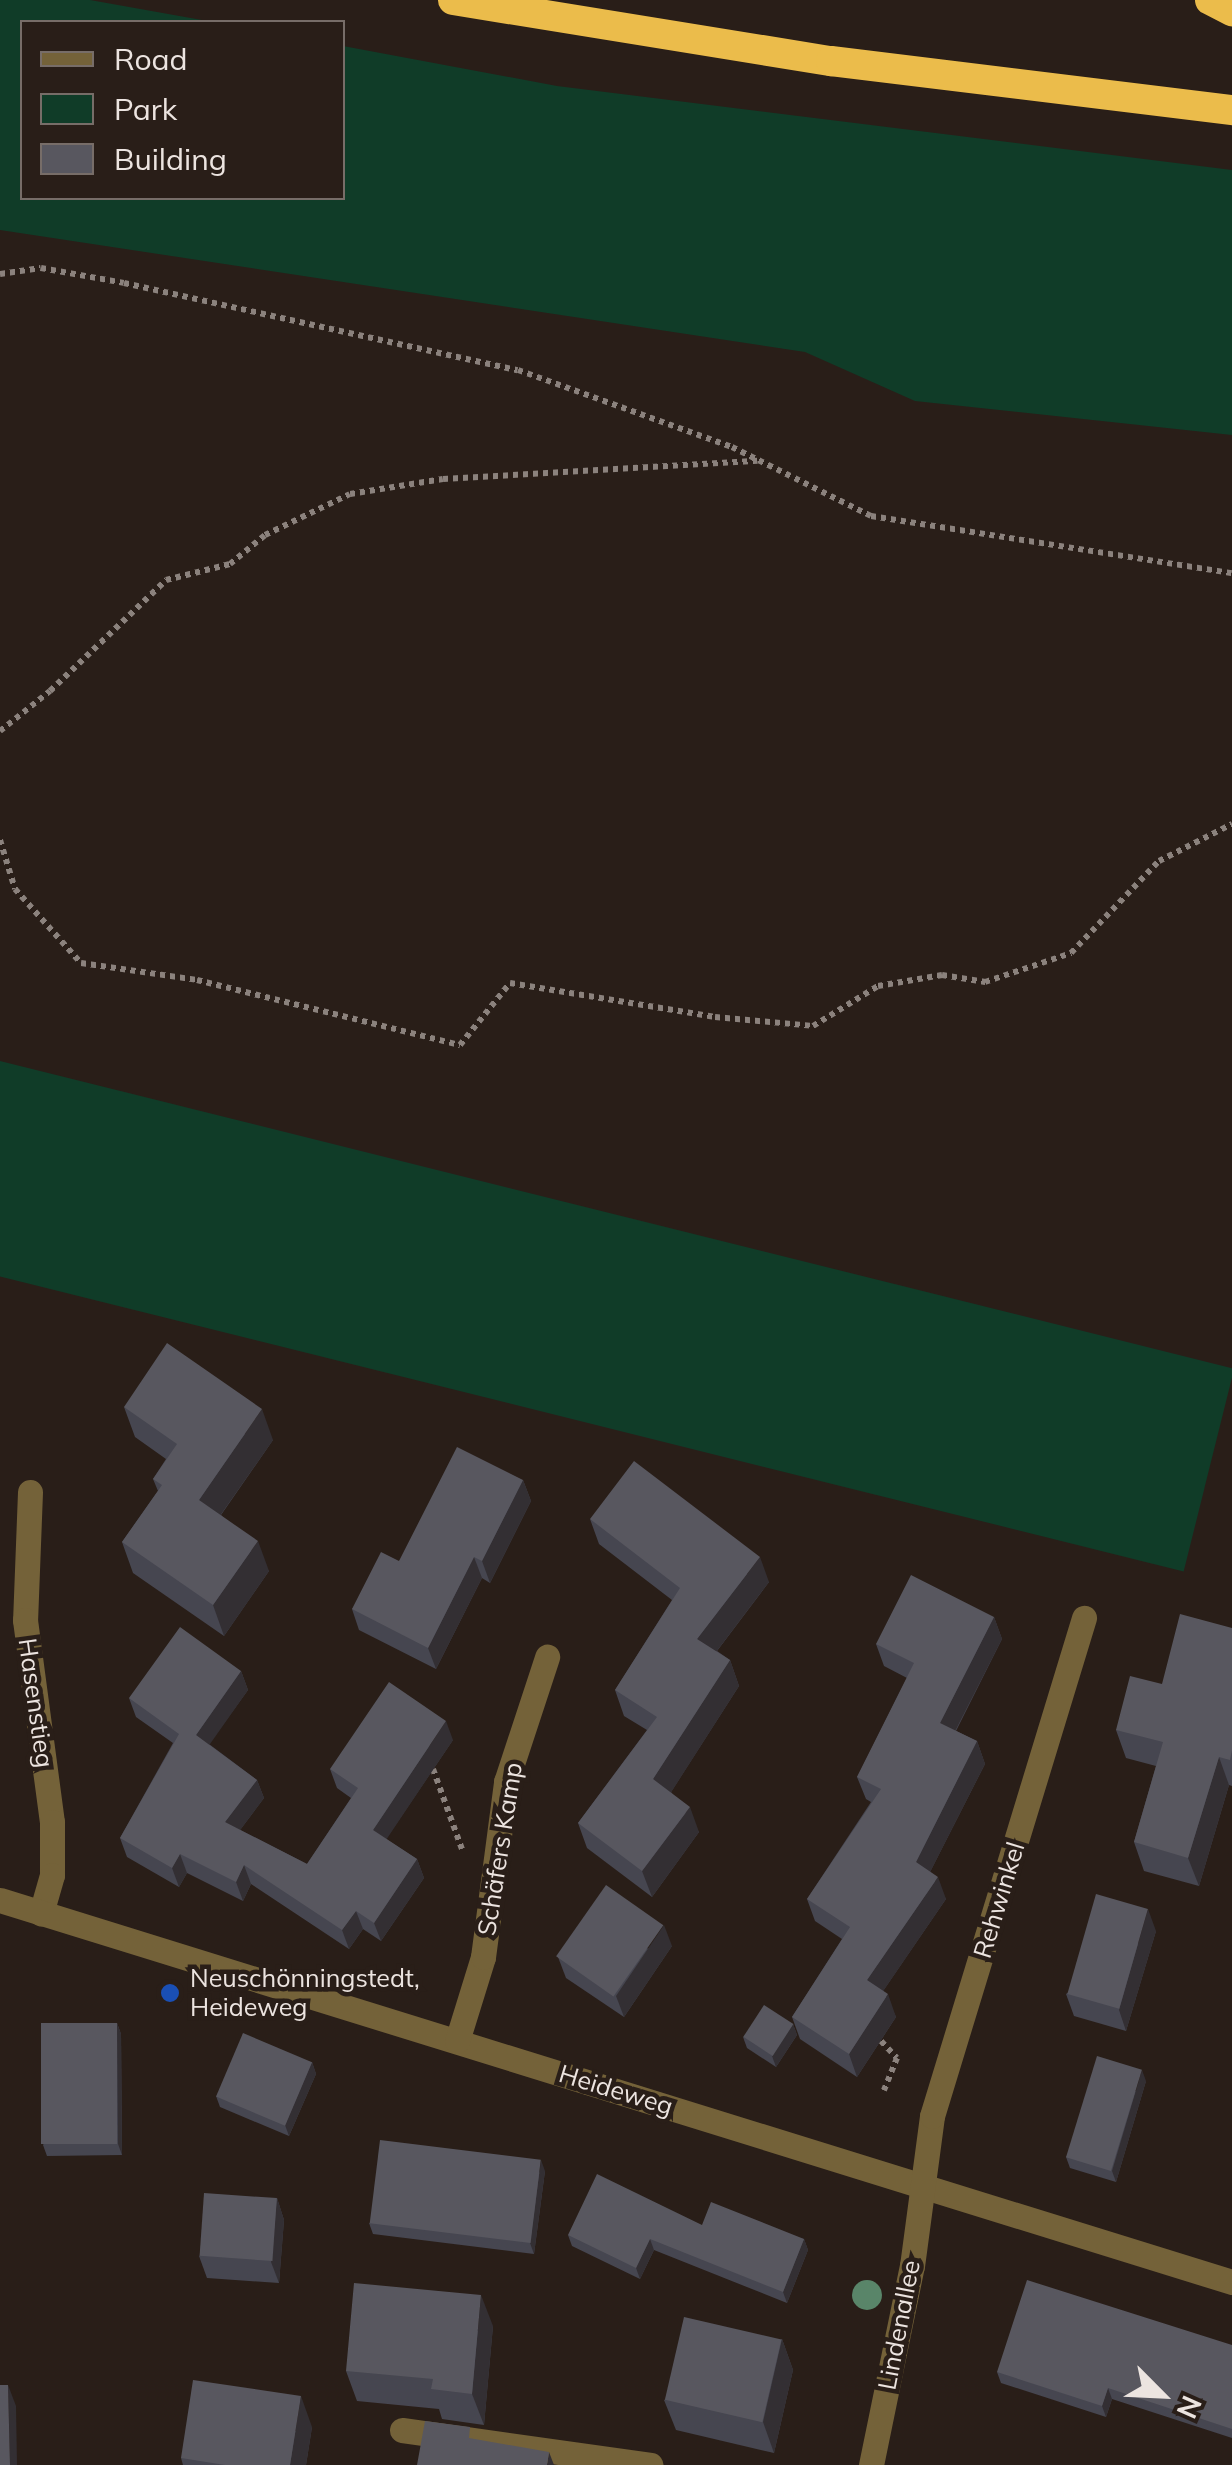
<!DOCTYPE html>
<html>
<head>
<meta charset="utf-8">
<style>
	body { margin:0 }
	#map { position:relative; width:1232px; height:2465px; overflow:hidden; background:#291e18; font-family:Mulish,sans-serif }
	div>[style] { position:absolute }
	.green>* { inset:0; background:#103c28; transform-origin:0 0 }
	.path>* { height:6px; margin-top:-3px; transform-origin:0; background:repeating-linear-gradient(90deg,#8b827d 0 5px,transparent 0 10px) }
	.street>* { height:25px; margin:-12.5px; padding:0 12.5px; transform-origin:12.5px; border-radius:12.5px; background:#746239 }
	.highway>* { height:30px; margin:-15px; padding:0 15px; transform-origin:15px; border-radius:15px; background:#ebbc4b }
	.trees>* { width:30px; height:30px; margin:-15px; border-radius:50%; background:#598569 }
	.wall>* { inset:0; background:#464650 }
	.shaded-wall>* { inset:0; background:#332f33 }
	.building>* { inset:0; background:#58575f; transform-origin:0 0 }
	.dots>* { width:28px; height:28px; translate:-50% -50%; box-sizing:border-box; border:5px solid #291e18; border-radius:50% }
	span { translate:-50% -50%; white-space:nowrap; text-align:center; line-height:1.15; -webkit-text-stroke:9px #291e18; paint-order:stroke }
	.street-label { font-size:25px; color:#ece4e0 }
	.poi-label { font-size:25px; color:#ece4e0 }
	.left { translate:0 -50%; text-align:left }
	.legend { position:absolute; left:20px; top:20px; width:325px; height:180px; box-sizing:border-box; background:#291e18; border:2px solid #776d68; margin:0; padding:12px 18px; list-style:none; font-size:30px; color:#ece4e0 }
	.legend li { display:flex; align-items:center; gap:20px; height:50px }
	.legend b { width:50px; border:2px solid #776d68 }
	.north { position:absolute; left:1112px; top:2345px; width:100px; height:100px; -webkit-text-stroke:8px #291e18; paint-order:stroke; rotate:114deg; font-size:28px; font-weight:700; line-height:40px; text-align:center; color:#ece4e0 }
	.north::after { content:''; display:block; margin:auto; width:35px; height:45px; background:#ece4e0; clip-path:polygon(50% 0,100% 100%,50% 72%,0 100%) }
</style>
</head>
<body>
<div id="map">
	<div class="green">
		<i style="clip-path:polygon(0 0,90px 0,213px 22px,22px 22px,22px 198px,342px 198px,343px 46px,557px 86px,1232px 170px,1232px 435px,915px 401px,805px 352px,0 230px)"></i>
		<i style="left:0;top:1061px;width:1272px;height:209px;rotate:14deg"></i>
	</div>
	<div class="path">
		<i style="left:0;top:274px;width:41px;rotate:-8.3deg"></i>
		<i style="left:41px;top:268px;width:84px;rotate:10.2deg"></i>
		<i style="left:124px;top:283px;width:403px;rotate:12.5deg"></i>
		<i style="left:518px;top:370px;width:227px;rotate:19.8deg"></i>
		<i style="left:732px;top:447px;width:155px;rotate:26.4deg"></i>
		<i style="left:871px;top:516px;width:365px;rotate:9deg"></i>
		<i style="left:0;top:731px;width:64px;rotate:-38.7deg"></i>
		<i style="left:50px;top:691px;width:161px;rotate:-43.7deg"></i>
		<i style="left:166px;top:580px;width:66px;rotate:-14deg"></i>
		<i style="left:230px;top:564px;width:45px;rotate:-39.6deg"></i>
		<i style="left:265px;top:535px;width:94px;rotate:-25.8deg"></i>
		<i style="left:350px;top:494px;width:94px;rotate:-9.2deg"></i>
		<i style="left:443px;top:479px;width:315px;rotate:-3.3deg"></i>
		<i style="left:0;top:840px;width:51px;rotate:73deg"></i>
		<i style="left:15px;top:889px;width:99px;rotate:48.3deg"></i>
		<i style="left:81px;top:963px;width:117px;rotate:8.3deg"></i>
		<i style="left:197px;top:980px;width:271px;rotate:13.9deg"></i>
		<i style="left:460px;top:1045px;width:80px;rotate:-51.1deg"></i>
		<i style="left:510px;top:983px;width:208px;rotate:9.4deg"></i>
		<i style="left:715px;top:1017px;width:98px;rotate:5.2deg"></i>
		<i style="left:813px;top:1026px;width:76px;rotate:-31.6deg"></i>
		<i style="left:878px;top:986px;width:65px;rotate:-9.8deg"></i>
		<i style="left:942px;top:975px;width:44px;rotate:9.2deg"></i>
		<i style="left:985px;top:982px;width:91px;rotate:-18.6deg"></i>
		<i style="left:1071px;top:953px;width:127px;rotate:-46.3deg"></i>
		<i style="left:1159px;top:861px;width:82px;rotate:-26.9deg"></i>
		<i style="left:433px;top:1769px;width:85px;rotate:70.1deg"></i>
		<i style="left:881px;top:2041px;width:23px;rotate:47deg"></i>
		<i style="left:897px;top:2058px;width:35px;rotate:112deg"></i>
	</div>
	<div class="street">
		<i style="left:30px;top:1492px;width:128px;rotate:92.2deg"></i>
		<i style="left:25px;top:1620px;width:204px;rotate:82.4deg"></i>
		<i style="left:52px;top:1822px;width:53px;rotate:90deg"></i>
		<i style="left:52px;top:1875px;width:40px;rotate:106deg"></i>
		<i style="left:0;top:1900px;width:1290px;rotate:17.23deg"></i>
		<i style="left:457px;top:2041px;width:88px;rotate:-72.8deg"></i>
		<i style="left:483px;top:1957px;width:177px;rotate:-82.5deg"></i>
		<i style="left:506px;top:1782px;width:132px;rotate:-71.8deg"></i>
		<i style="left:402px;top:2430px;width:251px;rotate:8deg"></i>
		<i style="left:871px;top:2465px;width:203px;rotate:-78.4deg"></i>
		<i style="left:912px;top:2266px;width:151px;rotate:-82.4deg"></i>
		<i style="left:932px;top:2116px;width:521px;rotate:-73.03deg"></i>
	</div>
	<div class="highway">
		<i style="left:453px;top:0;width:383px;rotate:9.2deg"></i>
		<i style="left:831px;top:61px;width:404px;rotate:7deg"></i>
		<i style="left:1210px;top:0;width:25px;rotate:27deg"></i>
	</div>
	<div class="trees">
		<i style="left:867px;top:2295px"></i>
	</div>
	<div class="wall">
		<i style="clip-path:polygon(124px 1407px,273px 1440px,221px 1515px,269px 1571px,224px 1636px,133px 1573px,122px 1542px,158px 1491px,153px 1479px,166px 1459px,135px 1437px)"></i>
		<i style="clip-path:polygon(523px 1480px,531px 1501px,490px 1583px,482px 1578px,436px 1669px,359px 1630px,352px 1609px,399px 1561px)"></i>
		<i style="clip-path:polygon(590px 1519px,769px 1582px,717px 1651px,730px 1660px,739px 1686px,671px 1792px,699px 1832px,652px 1897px,587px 1848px,578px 1823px,647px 1730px,624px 1716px,615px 1690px,672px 1600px,599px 1544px)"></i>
		<i style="clip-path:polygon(994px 1617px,1002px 1639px,956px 1731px,977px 1741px,985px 1764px,930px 1872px,946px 1899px,883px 1991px,896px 2017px,857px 2077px,800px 2039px,792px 2017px,842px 1939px,815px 1921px,807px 1899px,871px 1802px,866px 1799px,857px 1777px,907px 1678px,884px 1666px,876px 1644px)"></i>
		<i style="clip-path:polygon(1232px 1628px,1232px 1786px,1229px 1785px,1199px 1886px,1144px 1871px,1134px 1842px,1156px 1766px,1126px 1758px,1116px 1730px,1162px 1684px)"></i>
		<i style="clip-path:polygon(241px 1671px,248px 1690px,209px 1744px,257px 1780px,264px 1798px,240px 1830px,307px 1864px,351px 1798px,337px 1788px,330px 1769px,453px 1740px,386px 1839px,417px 1859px,424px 1878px,381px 1941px,363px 1929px,349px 1949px,251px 1884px,243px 1901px,187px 1873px,179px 1887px,127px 1857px,120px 1838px,173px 1743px,136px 1717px,129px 1698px)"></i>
		<i style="clip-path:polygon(1156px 1931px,1126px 2031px,1074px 2016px,1066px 1994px)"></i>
		<i style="clip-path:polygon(672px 1946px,624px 2017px,566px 1978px,558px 1957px)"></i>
		<i style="clip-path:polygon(117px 2023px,121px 2034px,122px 2155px,47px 2156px,43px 2145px)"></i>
		<i style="clip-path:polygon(793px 2024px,797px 2035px,776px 2067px,747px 2048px,743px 2037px)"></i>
		<i style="clip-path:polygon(312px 2062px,316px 2074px,289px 2136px,220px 2107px,216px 2096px)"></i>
		<i style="clip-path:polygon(1146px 2081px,1116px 2182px,1070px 2168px,1066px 2157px)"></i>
		<i style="clip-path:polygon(545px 2171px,534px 2254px,373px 2234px,369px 2223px)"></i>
		<i style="clip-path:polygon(277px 2198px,284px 2220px,279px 2283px,207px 2278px,199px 2256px)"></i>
		<i style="clip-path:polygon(702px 2225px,804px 2239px,808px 2250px,787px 2303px,654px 2250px,640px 2279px,572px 2246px,568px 2235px)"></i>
		<i style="clip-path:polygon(493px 2326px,484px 2425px,442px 2419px,439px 2409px,357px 2401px,346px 2371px)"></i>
		<i style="clip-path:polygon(782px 2339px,793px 2370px,774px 2453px,676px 2430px,664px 2400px)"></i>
		<i style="clip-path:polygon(1232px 2345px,1232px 2438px,1112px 2399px,1106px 2417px,1001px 2383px,997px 2372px)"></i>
		<i style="clip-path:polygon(312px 2427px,306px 2465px,183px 2465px,181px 2458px)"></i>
	</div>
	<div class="shaded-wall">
		<i style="clip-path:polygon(262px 1409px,273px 1440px,210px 1530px,199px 1500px)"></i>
		<i style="clip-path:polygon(523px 1480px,531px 1501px,490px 1583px,482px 1561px)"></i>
		<i style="clip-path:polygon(258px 1541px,269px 1571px,224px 1636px,213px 1605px)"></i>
		<i style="clip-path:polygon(474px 1557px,482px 1578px,436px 1669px,428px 1648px)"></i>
		<i style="clip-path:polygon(760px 1557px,769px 1582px,707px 1664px,697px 1639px)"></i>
		<i style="clip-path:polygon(994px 1617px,1002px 1639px,948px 1745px,940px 1723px)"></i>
		<i style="clip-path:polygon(730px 1660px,739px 1686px,663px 1805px,653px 1779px)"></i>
		<i style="clip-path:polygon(241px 1671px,248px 1690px,203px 1754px,196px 1735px)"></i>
		<i style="clip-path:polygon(446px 1721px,453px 1740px,380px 1849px,373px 1830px)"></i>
		<i style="clip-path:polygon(977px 1741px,985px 1764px,924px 1884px,916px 1862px)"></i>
		<i style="clip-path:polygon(1219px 1757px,1229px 1785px,1199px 1886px,1188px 1858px)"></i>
		<i style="clip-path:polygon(257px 1780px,264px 1798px,232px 1841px,225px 1822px)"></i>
		<i style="clip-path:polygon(690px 1807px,699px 1832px,652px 1897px,642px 1871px)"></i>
		<i style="clip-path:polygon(180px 1854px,187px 1873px,179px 1887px,172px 1868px)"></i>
		<i style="clip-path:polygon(417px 1859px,424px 1878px,381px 1941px,374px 1923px)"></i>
		<i style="clip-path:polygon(244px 1865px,251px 1884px,243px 1901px,236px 1882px)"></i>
		<i style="clip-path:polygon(938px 1877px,946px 1899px,875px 2003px,867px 1980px)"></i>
		<i style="clip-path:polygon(1148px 1909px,1156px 1931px,1126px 2031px,1119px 2010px)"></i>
		<i style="clip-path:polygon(356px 1911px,363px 1929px,349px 1949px,342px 1930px)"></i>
		<i style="clip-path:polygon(664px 1925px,672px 1946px,624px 2017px,616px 1996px)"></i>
		<i style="clip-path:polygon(888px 1994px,896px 2017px,857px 2077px,849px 2054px)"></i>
		<i style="clip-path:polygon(117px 2023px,121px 2034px,122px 2155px,118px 2144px)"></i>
		<i style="clip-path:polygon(793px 2024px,797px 2035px,776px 2067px,772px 2056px)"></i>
		<i style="clip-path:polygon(312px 2062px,316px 2074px,289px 2136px,285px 2125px)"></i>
		<i style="clip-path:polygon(1142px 2070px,1146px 2081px,1116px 2182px,1112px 2171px)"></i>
		<i style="clip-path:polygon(541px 2160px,545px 2171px,534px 2254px,530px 2243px)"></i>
		<i style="clip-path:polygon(277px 2198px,284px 2220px,279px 2283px,271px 2262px)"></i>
		<i style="clip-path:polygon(650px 2239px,654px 2250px,640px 2279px,636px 2268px)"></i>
		<i style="clip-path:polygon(804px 2239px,808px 2250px,787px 2303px,783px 2292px)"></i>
		<i style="clip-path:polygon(481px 2295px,493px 2326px,484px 2425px,472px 2394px)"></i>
		<i style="clip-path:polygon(782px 2339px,793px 2370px,774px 2453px,763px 2422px)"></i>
		<i style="clip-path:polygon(8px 2385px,16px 2406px,17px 2465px,10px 2465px)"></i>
		<i style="clip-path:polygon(1108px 2388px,1112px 2399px,1106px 2417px,1102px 2406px)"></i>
		<i style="clip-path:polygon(301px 2396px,312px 2427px,306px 2465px,290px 2465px)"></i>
		<i style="clip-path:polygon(549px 2452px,554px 2465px,547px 2465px)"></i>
	</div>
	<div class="building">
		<i style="clip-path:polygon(167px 1343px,262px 1409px,199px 1500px,258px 1541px,213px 1605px,122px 1542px,162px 1485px,153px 1479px,177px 1444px,124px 1407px)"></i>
		<i style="clip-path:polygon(457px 1447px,523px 1480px,482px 1561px,474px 1557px,428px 1648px,352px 1609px,381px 1552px,399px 1561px)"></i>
		<i style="clip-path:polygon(634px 1461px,760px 1557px,697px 1639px,730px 1660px,653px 1779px,690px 1807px,642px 1871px,578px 1823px,657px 1717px,615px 1690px,680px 1588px,590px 1519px)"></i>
		<i style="clip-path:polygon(911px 1575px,994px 1617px,940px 1723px,977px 1741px,916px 1862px,938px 1877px,867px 1980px,888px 1994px,849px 2054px,792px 2017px,850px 1927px,807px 1899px,881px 1789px,857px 1777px,914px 1663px,876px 1644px)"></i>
		<i style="clip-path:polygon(1180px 1614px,1232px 1628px,1232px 1750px,1230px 1760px,1219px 1757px,1188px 1858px,1134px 1842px,1163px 1742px,1116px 1730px,1130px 1676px,1162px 1684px)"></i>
		<i style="clip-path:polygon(180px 1627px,241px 1671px,196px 1735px,257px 1780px,225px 1822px,307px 1864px,358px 1788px,330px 1769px,389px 1682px,446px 1721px,373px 1830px,417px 1859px,374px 1923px,356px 1911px,342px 1930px,244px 1865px,236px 1882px,180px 1854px,172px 1868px,120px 1838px,179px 1734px,129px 1698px)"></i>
		<i style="left:606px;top:1885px;width:70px;height:87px;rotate:35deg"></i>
		<i style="left:1096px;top:1894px;width:54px;height:104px;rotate:16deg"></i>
		<i style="left:764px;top:2005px;width:35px;height:38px;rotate:33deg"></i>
		<i style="left:117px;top:2023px;width:121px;height:76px;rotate:90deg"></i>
		<i style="left:243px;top:2033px;width:75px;height:69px;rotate:23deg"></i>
		<i style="left:1097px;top:2056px;width:47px;height:106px;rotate:17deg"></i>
		<i style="left:380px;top:2140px;width:162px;height:84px;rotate:7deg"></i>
		<i style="clip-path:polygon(597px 2174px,702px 2225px,711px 2202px,804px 2239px,783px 2292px,650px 2239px,636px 2268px,568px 2235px)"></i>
		<i style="left:204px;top:2193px;width:73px;height:63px;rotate:4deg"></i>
		<i style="clip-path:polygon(1027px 2280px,1232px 2345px,1232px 2429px,1108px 2388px,1102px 2406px,997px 2372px)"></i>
		<i style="clip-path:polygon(354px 2283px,481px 2295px,472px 2394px,431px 2389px,433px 2379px,346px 2371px)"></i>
		<i style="left:684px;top:2317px;width:100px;height:85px;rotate:13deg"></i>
		<i style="clip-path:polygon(193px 2380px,301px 2396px,290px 2465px,225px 2465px,181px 2458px)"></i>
		<i style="clip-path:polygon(0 2385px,8px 2385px,10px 2465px,0 2465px)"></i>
		<i style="clip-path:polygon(425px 2421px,470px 2427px,469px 2438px,549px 2452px,547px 2465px,417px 2465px)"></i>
	</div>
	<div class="dots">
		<i style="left:170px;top:1993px;background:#1a4fb4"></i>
	</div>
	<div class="street-label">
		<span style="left:36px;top:1703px;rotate:82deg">Hasenstieg</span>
		<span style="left:500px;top:1849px;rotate:-81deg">Schäfers Kamp</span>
		<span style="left:999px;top:1900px;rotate:-73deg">Rehwinkel</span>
		<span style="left:616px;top:2090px;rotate:17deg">Heideweg</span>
		<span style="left:899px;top:2325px;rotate:-79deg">Lindenallee</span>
	</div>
	<div class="poi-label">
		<span class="left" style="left:190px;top:1993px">Neuschönningstedt,<br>Heideweg</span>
	</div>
	<ul class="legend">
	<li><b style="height:12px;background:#746239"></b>Road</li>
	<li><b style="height:28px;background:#103c28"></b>Park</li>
	<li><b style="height:28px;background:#58575f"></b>Building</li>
	</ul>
	<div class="north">N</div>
</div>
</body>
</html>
